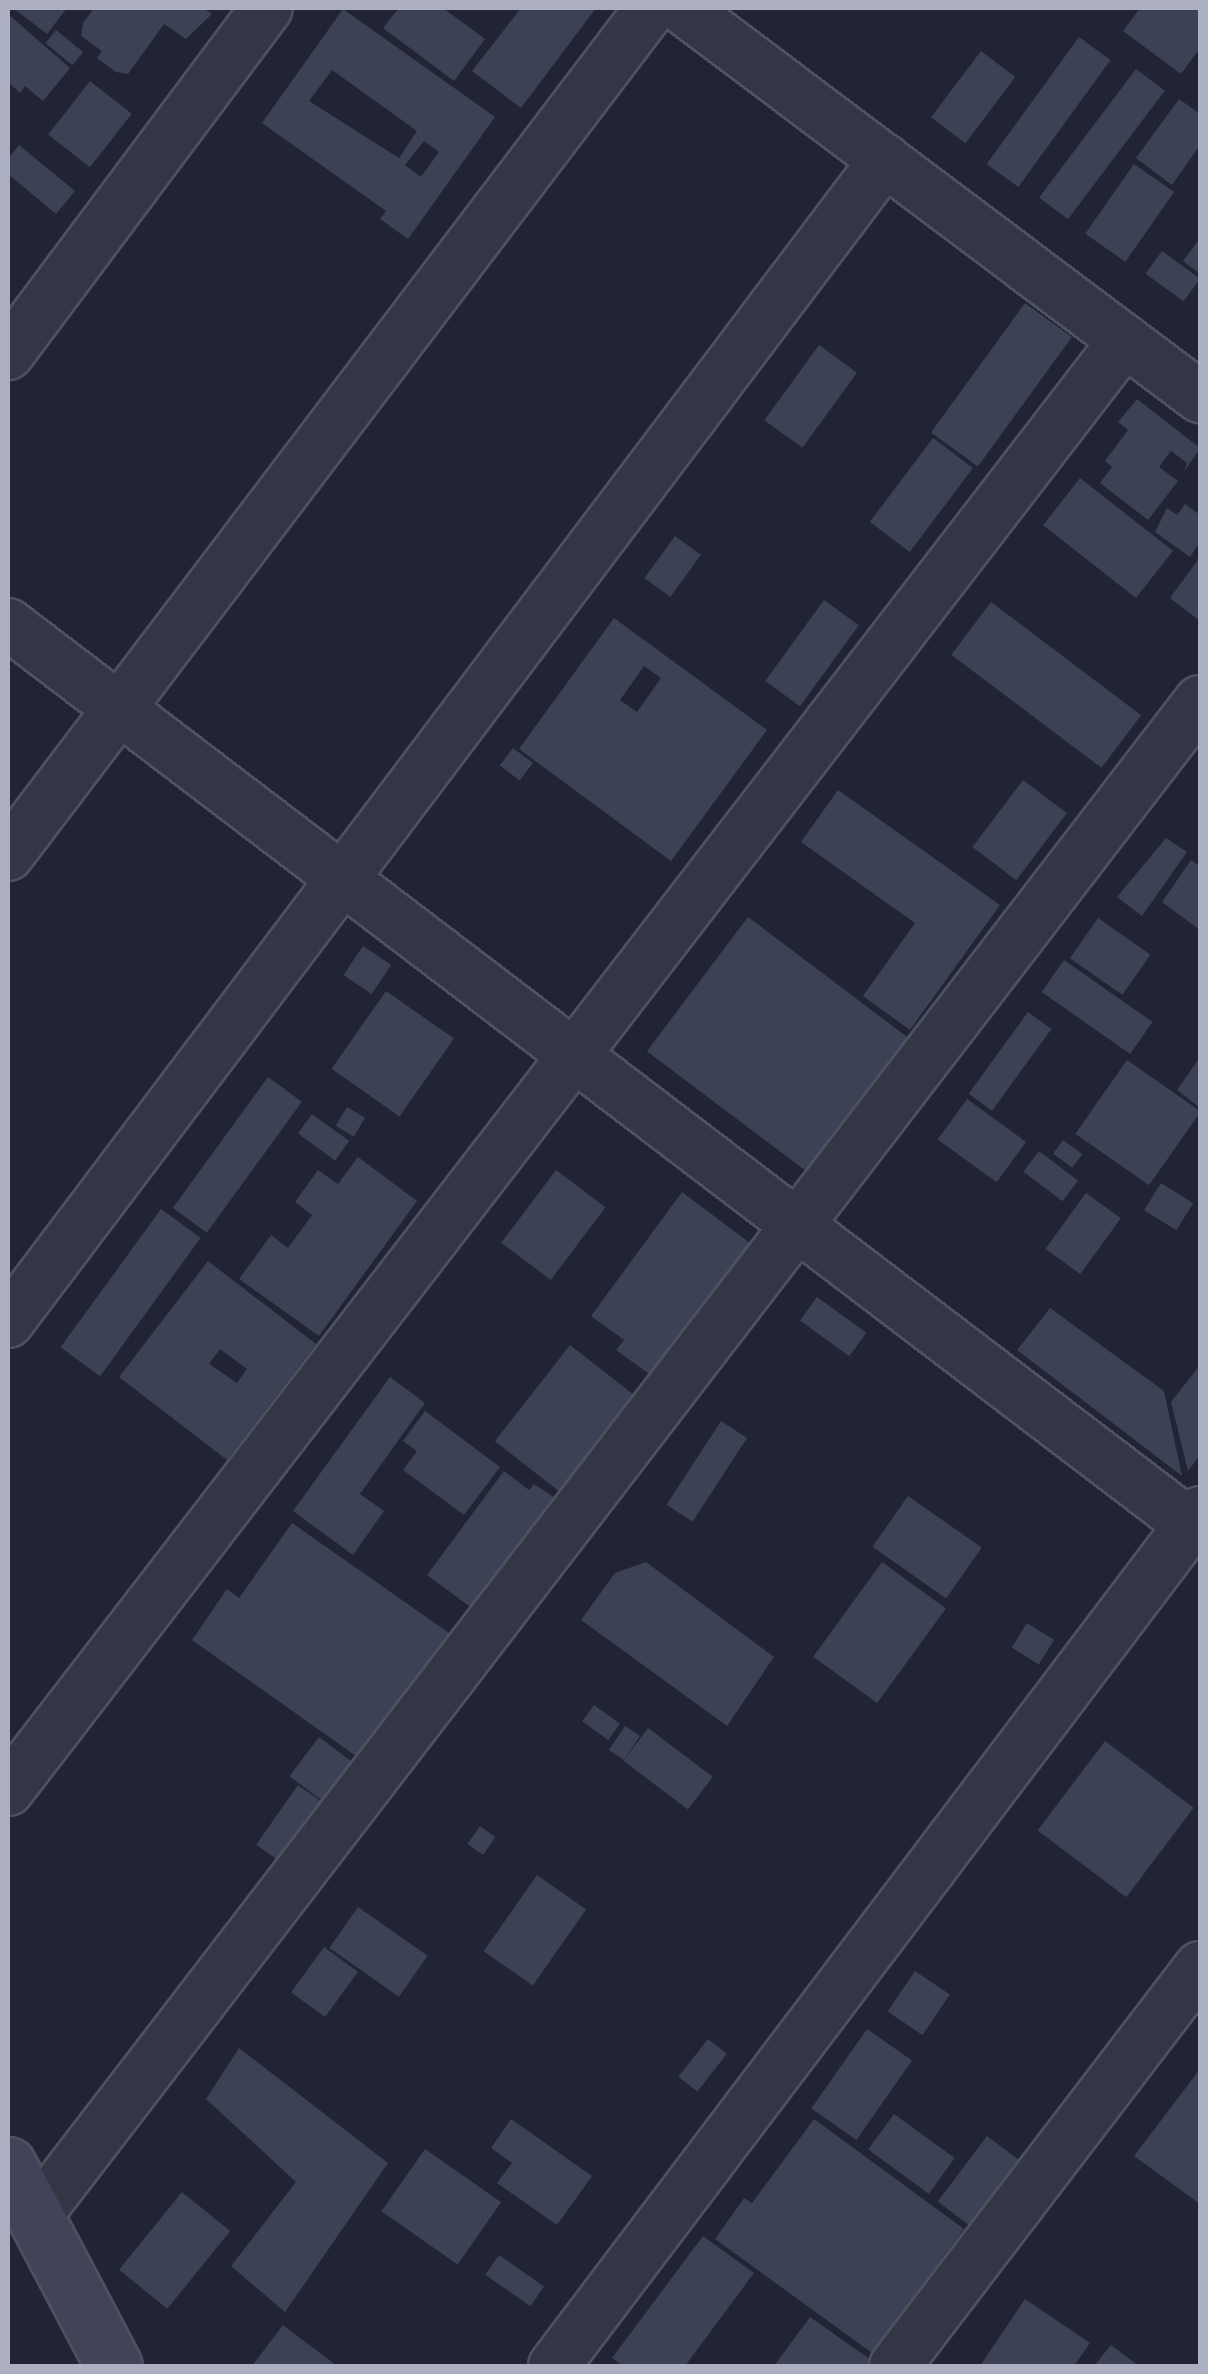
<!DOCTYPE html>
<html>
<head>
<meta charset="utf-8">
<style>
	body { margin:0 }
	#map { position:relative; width:1208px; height:2374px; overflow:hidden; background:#202434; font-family:"Titillium Web",sans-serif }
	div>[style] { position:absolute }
	.building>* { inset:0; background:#3c4155; transform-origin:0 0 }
	.roads { filter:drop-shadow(2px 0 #4d5160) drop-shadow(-2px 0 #4d5160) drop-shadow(0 2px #4d5160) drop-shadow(0 -2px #4d5160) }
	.minor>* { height:50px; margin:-25px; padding:0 25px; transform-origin:25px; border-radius:25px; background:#333645 }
	.secondary>* { height:55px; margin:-27.5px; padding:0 27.5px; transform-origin:27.5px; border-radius:27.5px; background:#414458 }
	span { translate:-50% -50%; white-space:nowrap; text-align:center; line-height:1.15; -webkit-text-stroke:10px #191c29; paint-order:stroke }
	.frame { position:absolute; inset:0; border:10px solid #adb0c2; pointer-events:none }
</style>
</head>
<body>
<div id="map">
	<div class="building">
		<i style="clip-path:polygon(13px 8px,67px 8px,47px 34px)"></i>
		<i style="clip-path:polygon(94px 8px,203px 8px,212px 14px,186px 39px,164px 24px,128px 74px,116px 72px,97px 58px,102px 51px,81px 36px,83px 23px)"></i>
		<i style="clip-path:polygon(399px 8px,443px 8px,485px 39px,454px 81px,383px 28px)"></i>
		<i style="clip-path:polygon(521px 8px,596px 8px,521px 108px,472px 71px)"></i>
		<i style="clip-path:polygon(1140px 8px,1200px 8px,1200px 48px,1181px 74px,1123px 31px)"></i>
		<i style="clip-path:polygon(evenodd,343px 9px,495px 117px,408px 239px,380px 219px,386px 211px,262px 123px,343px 9px,332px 70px,417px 131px,399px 158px,309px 101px,332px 70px,343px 9px,424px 141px,439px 152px,421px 177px,405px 165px,424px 141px)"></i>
		<i style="clip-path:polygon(8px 14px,70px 68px,43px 101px,25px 86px,20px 93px,8px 82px)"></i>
		<i style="left:56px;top:30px;width:35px;height:17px;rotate:39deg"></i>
		<i style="left:1079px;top:37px;width:39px;height:157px;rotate:36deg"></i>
		<i style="left:981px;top:51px;width:43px;height:83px;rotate:37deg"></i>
		<i style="left:1136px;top:69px;width:36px;height:161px;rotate:37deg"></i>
		<i style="left:90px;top:81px;width:53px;height:68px;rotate:38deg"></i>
		<i style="clip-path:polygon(1179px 99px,1200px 114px,1200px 145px,1172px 185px,1136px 158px)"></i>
		<i style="clip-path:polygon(19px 145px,75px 191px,56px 214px,8px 174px,8px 159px)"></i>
		<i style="left:1134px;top:164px;width:49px;height:85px;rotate:35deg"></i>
		<i style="clip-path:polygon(1200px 238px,1200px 274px,1183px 261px)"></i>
		<i style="left:1162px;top:251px;width:47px;height:28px;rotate:36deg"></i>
		<i style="left:1025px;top:303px;width:58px;height:160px;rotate:36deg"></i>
		<i style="left:819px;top:345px;width:47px;height:93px;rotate:36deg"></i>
		<i style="clip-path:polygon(1137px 399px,1200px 448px,1184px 472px,1187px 463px,1171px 451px,1159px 467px,1178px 481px,1148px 520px,1100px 483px,1112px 467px,1105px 461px,1128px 430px,1118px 422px)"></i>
		<i style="left:933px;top:438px;width:50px;height:105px;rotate:37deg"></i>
		<i style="left:1080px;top:478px;width:118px;height:60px;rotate:38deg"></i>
		<i style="clip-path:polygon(1185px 504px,1200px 515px,1200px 542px,1190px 557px,1155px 532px,1167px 508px,1177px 515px)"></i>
		<i style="left:675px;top:536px;width:32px;height:52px;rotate:36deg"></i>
		<i style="clip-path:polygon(1200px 557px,1200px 621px,1170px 598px)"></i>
		<i style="left:824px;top:600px;width:43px;height:100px;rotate:36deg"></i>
		<i style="left:991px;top:602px;width:188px;height:66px;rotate:37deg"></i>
		<i style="clip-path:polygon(evenodd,614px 618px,767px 730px,671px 861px,519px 749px,614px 618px,644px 666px,661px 678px,637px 712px,620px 700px,644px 666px)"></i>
		<i style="left:513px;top:748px;width:25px;height:22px;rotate:37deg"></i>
		<i style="left:1023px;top:780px;width:55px;height:84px;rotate:37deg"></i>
		<i style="clip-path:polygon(838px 790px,1000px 905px,910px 1030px,863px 996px,915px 923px,801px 842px)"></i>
		<i style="clip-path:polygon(1166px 838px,1187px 852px,1142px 916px,1117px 897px)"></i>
		<i style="clip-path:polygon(1191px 860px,1200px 866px,1200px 930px,1162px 902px)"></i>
		<i style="left:748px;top:917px;width:203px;height:168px;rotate:37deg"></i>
		<i style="left:1098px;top:918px;width:64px;height:49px;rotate:35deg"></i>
		<i style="left:363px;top:946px;width:34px;height:35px;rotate:34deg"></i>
		<i style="left:1064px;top:960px;width:108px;height:39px;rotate:35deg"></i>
		<i style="left:386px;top:991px;width:83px;height:95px;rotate:35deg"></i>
		<i style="left:1028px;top:1012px;width:29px;height:101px;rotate:36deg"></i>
		<i style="clip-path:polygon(1200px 1057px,1200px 1108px,1177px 1090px)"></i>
		<i style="left:1127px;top:1060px;width:90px;height:90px;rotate:35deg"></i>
		<i style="left:268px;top:1077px;width:42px;height:162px;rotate:36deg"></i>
		<i style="left:967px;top:1099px;width:73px;height:50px;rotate:36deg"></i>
		<i style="left:347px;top:1107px;width:21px;height:22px;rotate:31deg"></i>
		<i style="left:312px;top:1114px;width:46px;height:24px;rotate:36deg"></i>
		<i style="left:1063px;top:1140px;width:24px;height:17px;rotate:36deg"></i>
		<i style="left:1039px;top:1151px;width:49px;height:26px;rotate:37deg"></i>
		<i style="clip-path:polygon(358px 1157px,417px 1201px,319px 1336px,239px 1279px,271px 1235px,288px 1248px,312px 1215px,295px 1202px,318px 1170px,338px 1184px)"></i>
		<i style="left:556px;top:1170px;width:62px;height:91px;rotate:37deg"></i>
		<i style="left:1161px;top:1183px;width:38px;height:32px;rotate:32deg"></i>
		<i style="clip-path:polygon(682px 1192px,750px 1243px,652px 1376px,616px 1350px,624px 1340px,591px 1316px)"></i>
		<i style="left:1086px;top:1193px;width:43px;height:69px;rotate:36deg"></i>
		<i style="left:161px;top:1209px;width:49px;height:171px;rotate:36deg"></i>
		<i style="clip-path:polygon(evenodd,208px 1261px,316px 1344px,227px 1460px,119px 1377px,208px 1261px,220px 1349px,247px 1369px,237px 1383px,209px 1364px,220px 1349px)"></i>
		<i style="left:817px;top:1297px;width:61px;height:29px;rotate:36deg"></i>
		<i style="clip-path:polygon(1050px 1308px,1164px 1391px,1182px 1476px,1017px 1350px)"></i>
		<i style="left:570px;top:1345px;width:83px;height:122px;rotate:38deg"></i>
		<i style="clip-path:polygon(1200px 1365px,1200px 1455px,1188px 1471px,1171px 1402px)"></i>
		<i style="clip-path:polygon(390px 1377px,425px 1403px,360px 1494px,384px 1511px,353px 1555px,293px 1511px)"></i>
		<i style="clip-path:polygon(425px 1411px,500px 1467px,464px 1515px,403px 1470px,417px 1451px,403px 1441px)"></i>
		<i style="left:721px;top:1421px;width:31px;height:100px;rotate:33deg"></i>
		<i style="clip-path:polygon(504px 1471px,529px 1490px,534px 1484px,555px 1498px,473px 1609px,427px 1575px)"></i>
		<i style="left:908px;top:1496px;width:90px;height:62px;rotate:35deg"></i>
		<i style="clip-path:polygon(292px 1523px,452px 1635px,363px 1761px,192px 1640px,227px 1589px,239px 1598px)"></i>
		<i style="clip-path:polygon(646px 1562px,774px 1657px,727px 1726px,581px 1620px,615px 1573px)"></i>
		<i style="left:882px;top:1562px;width:79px;height:117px;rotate:36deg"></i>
		<i style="left:1027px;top:1623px;width:32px;height:29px;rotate:32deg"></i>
		<i style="left:594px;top:1705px;width:32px;height:20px;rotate:36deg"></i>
		<i style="left:625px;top:1726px;width:18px;height:29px;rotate:34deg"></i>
		<i style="left:648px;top:1728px;width:81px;height:41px;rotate:37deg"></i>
		<i style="left:319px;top:1737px;width:46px;height:49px;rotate:37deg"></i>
		<i style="left:1105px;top:1741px;width:111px;height:112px;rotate:37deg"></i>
		<i style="left:298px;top:1785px;width:44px;height:73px;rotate:35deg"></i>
		<i style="left:480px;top:1826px;width:19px;height:22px;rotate:35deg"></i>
		<i style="left:537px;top:1875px;width:60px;height:93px;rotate:35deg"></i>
		<i style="left:358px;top:1907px;width:85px;height:50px;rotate:35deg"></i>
		<i style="left:324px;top:1947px;width:42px;height:56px;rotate:36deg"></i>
		<i style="left:915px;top:1971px;width:42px;height:49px;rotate:34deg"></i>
		<i style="left:867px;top:2029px;width:55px;height:97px;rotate:35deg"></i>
		<i style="left:708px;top:2039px;width:24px;height:48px;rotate:38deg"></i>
		<i style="clip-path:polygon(239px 2048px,388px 2163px,285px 2312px,231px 2266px,296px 2182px,206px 2099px)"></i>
		<i style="clip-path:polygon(1200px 2069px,1200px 2204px,1134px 2156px)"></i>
		<i style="left:894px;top:2114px;width:75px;height:44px;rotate:36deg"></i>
		<i style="clip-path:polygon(511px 2119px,592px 2176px,557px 2225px,497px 2183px,512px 2163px,491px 2148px)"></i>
		<i style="clip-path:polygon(814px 2119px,964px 2229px,872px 2353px,715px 2239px,744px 2198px,752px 2203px)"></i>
		<i style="left:987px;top:2136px;width:41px;height:82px;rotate:37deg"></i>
		<i style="left:425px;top:2149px;width:93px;height:76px;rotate:35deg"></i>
		<i style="left:182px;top:2192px;width:62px;height:100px;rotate:39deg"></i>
		<i style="clip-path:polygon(703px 2236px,754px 2273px,685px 2366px,623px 2366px,612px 2358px)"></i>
		<i style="left:499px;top:2255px;width:55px;height:24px;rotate:35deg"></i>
		<i style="clip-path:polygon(1025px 2299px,1090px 2343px,1074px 2366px,980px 2366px)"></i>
		<i style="clip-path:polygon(810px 2317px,874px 2362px,870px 2366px,774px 2366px)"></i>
		<i style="clip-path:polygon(283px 2325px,337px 2366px,252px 2366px)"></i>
		<i style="clip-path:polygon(1111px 2345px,1139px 2366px,1094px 2366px)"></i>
	</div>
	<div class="roads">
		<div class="minor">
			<i style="left:682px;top:8px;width:648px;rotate:36.91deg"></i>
			<i style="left:8px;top:354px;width:432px;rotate:-53.2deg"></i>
			<i style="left:8px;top:624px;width:1498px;rotate:37.3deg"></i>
			<i style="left:8px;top:855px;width:1063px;rotate:-52.8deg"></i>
			<i style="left:8px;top:1322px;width:1456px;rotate:-52.96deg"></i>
			<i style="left:8px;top:1790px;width:1830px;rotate:-52.39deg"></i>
			<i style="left:35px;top:2217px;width:1912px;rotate:-52.46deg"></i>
			<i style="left:554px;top:2366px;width:1071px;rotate:-52.89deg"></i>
			<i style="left:895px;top:2366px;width:502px;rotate:-52.61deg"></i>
		</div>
		<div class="secondary">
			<i style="left:8px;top:2165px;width:227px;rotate:62.2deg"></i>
		</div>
	</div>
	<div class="frame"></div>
</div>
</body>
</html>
